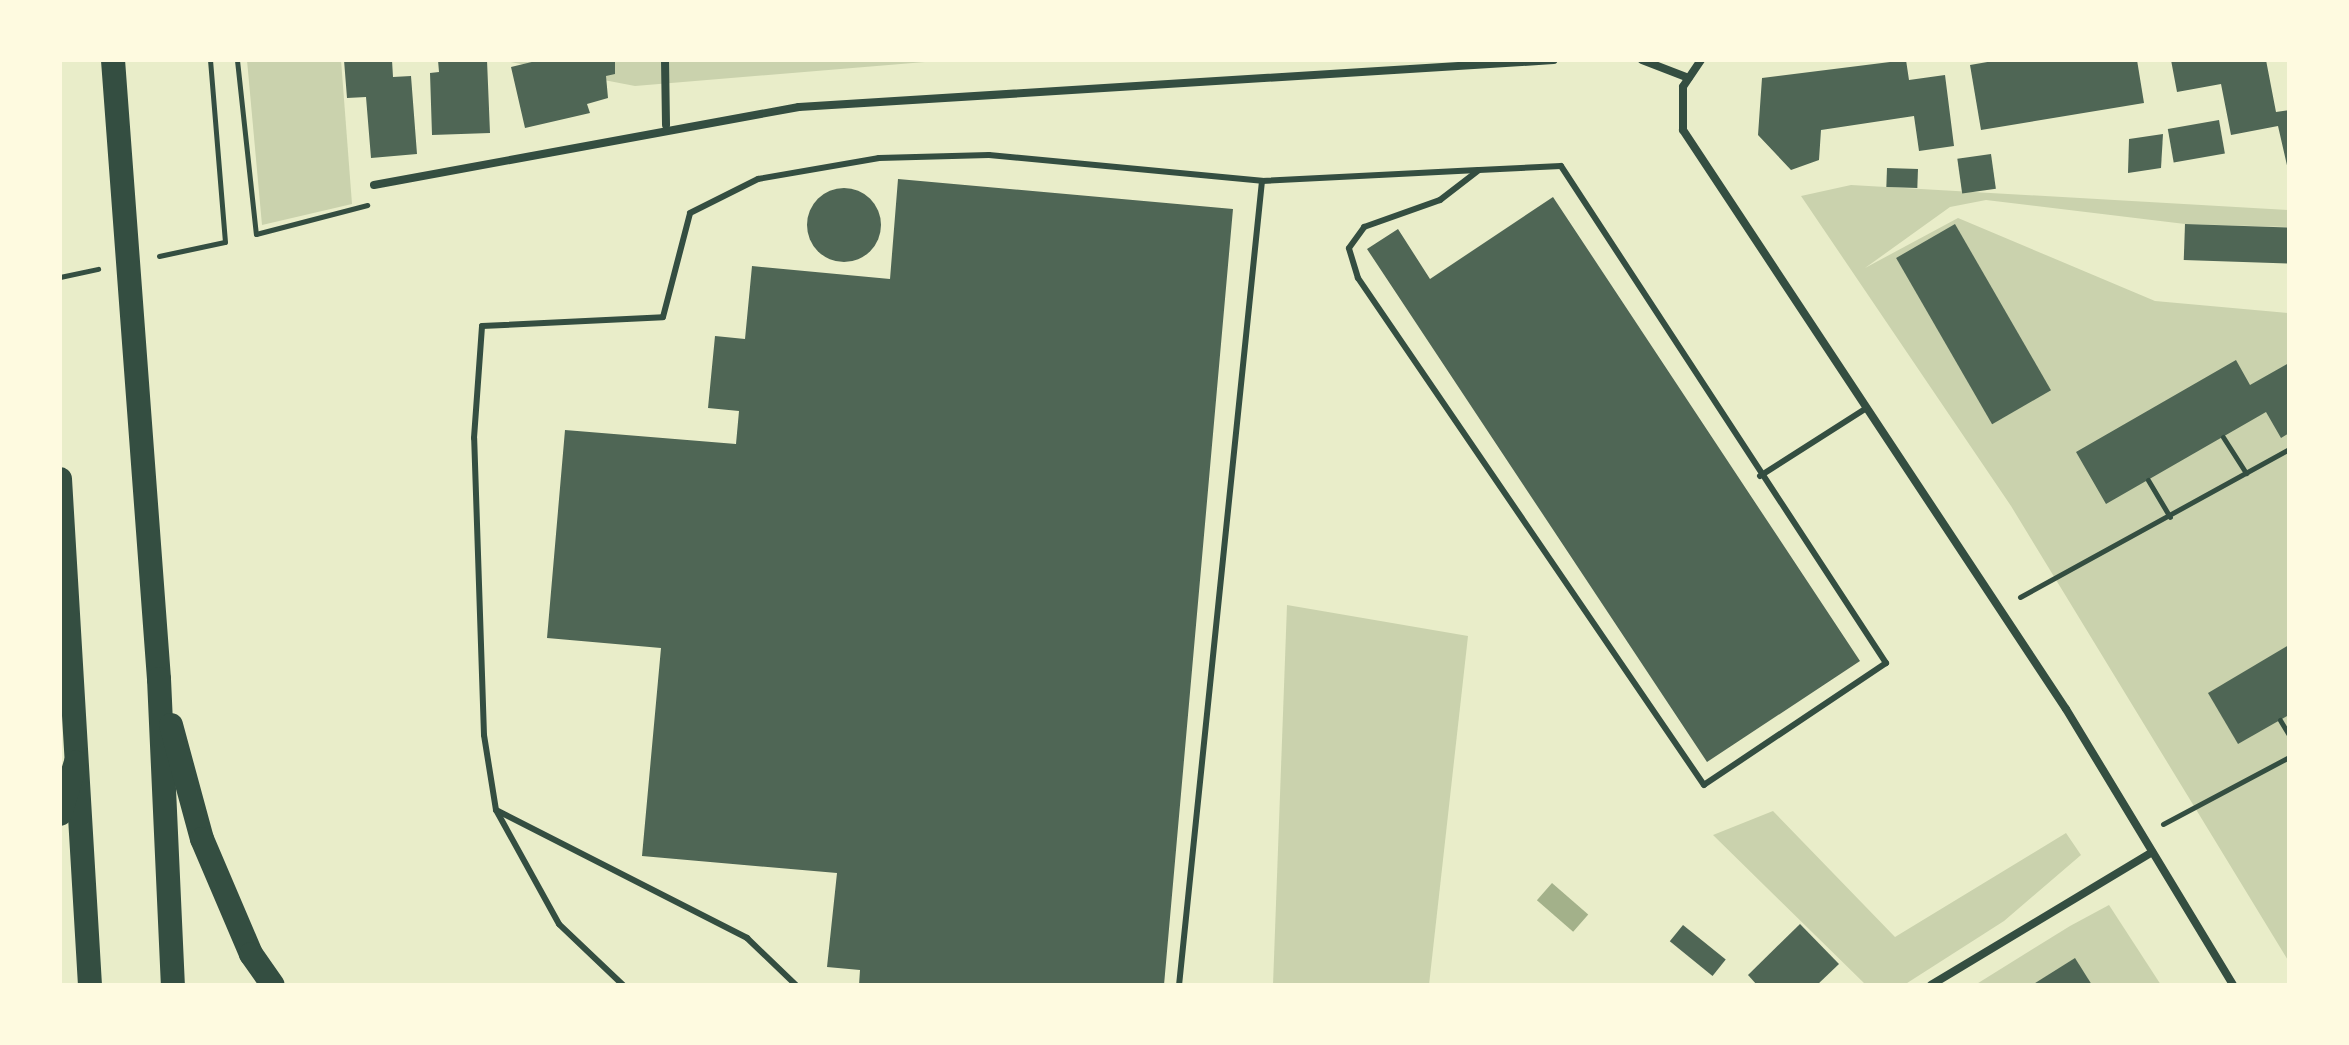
<!DOCTYPE html>
<html>
<head>
<meta charset="utf-8">
<style>
	body { margin:0 }
	#map { position:relative; width:2349px; height:1045px; overflow:hidden; background:#e9edc9; font-family:"Archivo Narrow",sans-serif }
	div>[style] { position:absolute }
	.green>* { inset:0; background:#cad2ad }
	.water>* { inset:0; background:#a3b18a; transform-origin:0 0 }
	.building>* { inset:0; background:#4f6655; transform-origin:0 0 }
	.round { border-radius:50% }
	.path>* { height:5px; margin:-2.5px; padding:0 2.5px; transform-origin:2.5px; border-radius:2.5px; background:#344e41 }
	.service>* { height:6px; margin:-3px; padding:0 3px; transform-origin:3px; border-radius:3px; background:#344e41 }
	.minor>* { height:8px; margin:-4px; padding:0 4px; transform-origin:4px; border-radius:4px; background:#344e41 }
	.motorway>* { height:24px; margin:-12px; padding:0 12px; transform-origin:12px; border-radius:12px; background:#344e41 }
	span { translate:-50% -50%; white-space:nowrap; text-align:center; line-height:1.15; -webkit-text-stroke:8px #fefae0; paint-order:stroke }
	.frame { position:absolute; inset:0; border:62px solid #fefae0; pointer-events:none }
</style>
</head>
<body>
<div id="map">
	<div class="green">
		<i style="clip-path:polygon(247px 60px,341px 60px,352px 204px,262px 225px)"></i>
		<i style="clip-path:polygon(500px 60px,949px 60px,635px 86px)"></i>
		<i style="clip-path:polygon(1851px 185px,2289px 210px,2289px 227px,2185px 224px,1986px 200px,1950px 207px,1865px 268px,1958px 218px,2155px 301px,2289px 313px,2289px 962px,2011px 506px,1801px 196px)"></i>
		<i style="clip-path:polygon(1287px 605px,1468px 636px,1429px 985px,1273px 985px)"></i>
		<i style="clip-path:polygon(1773px 811px,1895px 937px,2066px 833px,2081px 855px,2004px 921px,1904px 985px,1866px 985px,1713px 835px)"></i>
		<i style="clip-path:polygon(2109px 905px,2161px 985px,1975px 985px,2070px 926px)"></i>
	</div>
	<div class="water">
		<i style="left:1552px;top:883px;width:48px;height:23px;rotate:41deg"></i>
	</div>
	<div class="building">
		<i style="clip-path:polygon(344px 60px,392px 60px,393px 77px,411px 76px,417px 154px,371px 158px,366px 97px,347px 98px)"></i>
		<i style="clip-path:polygon(438px 60px,487px 60px,490px 133px,432px 135px,430px 73px,439px 72px)"></i>
		<i style="clip-path:polygon(540px 60px,615px 60px,615px 74px,606px 76px,608px 98px,587px 104px,590px 113px,525px 128px,511px 67px)"></i>
		<i style="clip-path:polygon(1906px 60px,1909px 80px,1945px 75px,1954px 146px,1919px 151px,1914px 116px,1821px 130px,1819px 160px,1791px 170px,1758px 135px,1762px 78px)"></i>
		<i style="clip-path:polygon(1999px 60px,2137px 60px,2144px 103px,1981px 130px,1970px 65px)"></i>
		<i style="clip-path:polygon(2171px 60px,2266px 60px,2276px 112px,2289px 110px,2289px 174px,2278px 126px,2231px 135px,2221px 84px,2177px 92px)"></i>
		<i style="left:2219px;top:120px;width:34px;height:52px;rotate:80deg"></i>
		<i style="clip-path:polygon(2163px 134px,2161px 168px,2128px 173px,2129px 139px)"></i>
		<i style="left:1991px;top:154px;width:35px;height:34px;rotate:82deg"></i>
		<i style="left:1887px;top:168px;width:31px;height:19px;rotate:2deg"></i>
		<i style="clip-path:polygon(898px 179px,1233px 209px,1164px 985px,859px 985px,860px 970px,827px 967px,837px 873px,642px 856px,661px 648px,547px 638px,565px 430px,736px 444px,739px 411px,708px 408px,715px 336px,745px 339px,752px 266px,890px 279px)"></i>
		<i class="round" style="left:807px;top:188px;width:74px;height:74px"></i>
		<i style="clip-path:polygon(1553px 197px,1860px 661px,1707px 762px,1367px 249px,1398px 229px,1430px 279px)"></i>
		<i style="left:1955px;top:224px;width:192px;height:68px;rotate:60deg"></i>
		<i style="left:2185px;top:224px;width:104px;height:36px;rotate:2deg"></i>
		<i style="clip-path:polygon(2236px 360px,2250px 385px,2289px 363px,2289px 433px,2281px 438px,2266px 412px,2106px 504px,2076px 452px)"></i>
		<i style="clip-path:polygon(2289px 645px,2289px 715px,2238px 744px,2208px 693px)"></i>
		<i style="clip-path:polygon(1800px 924px,1839px 964px,1817px 985px,1757px 985px,1748px 975px)"></i>
		<i style="left:1683px;top:925px;width:55px;height:21px;rotate:39deg"></i>
		<i style="clip-path:polygon(2075px 958px,2092px 985px,2032px 985px)"></i>
	</div>
	<div class="path">
		<i style="left:237px;top:60px;width:175px;rotate:83.8deg"></i>
		<i style="left:256px;top:234px;width:115px;rotate:-14.6deg"></i>
		<i style="left:159px;top:256px;width:67px;rotate:-12deg"></i>
		<i style="left:225px;top:242px;width:183px;rotate:-94.7deg"></i>
		<i style="left:60px;top:277px;width:39px;rotate:-12deg"></i>
		<i style="left:2223px;top:437px;width:43px;rotate:57.4deg"></i>
		<i style="left:2148px;top:480px;width:43px;rotate:59.3deg"></i>
		<i style="left:2020px;top:597px;width:307px;rotate:-28.8deg"></i>
		<i style="left:2280px;top:720px;width:17px;rotate:59deg"></i>
		<i style="left:2163px;top:824px;width:143px;rotate:-28deg"></i>
		<i style="left:885px;top:985px;width:1px"></i>
	</div>
	<div class="service">
		<i style="left:1561px;top:166px;width:594px;rotate:56.82deg"></i>
		<i style="left:1886px;top:663px;width:219px;rotate:146.2deg"></i>
		<i style="left:1704px;top:785px;width:614px;rotate:-124.31deg"></i>
		<i style="left:1358px;top:278px;width:31px;rotate:-107deg"></i>
		<i style="left:1349px;top:248px;width:26px;rotate:-54deg"></i>
		<i style="left:1364px;top:227px;width:81px;rotate:-19.6deg"></i>
		<i style="left:1440px;top:200px;width:49px;rotate:-37.6deg"></i>
		<i style="left:1479px;top:170px;width:82px;rotate:-2.8deg"></i>
		<i style="left:1262px;top:181px;width:216px;rotate:-2.9deg"></i>
		<i style="left:1760px;top:476px;width:125px;rotate:-32.5deg"></i>
		<i style="left:496px;top:810px;width:282px;rotate:27deg"></i>
		<i style="left:747px;top:938px;width:68px;rotate:43.8deg"></i>
		<i style="left:623px;top:985px;width:88px;rotate:-136.4deg"></i>
		<i style="left:559px;top:924px;width:130px;rotate:-118.9deg"></i>
		<i style="left:496px;top:810px;width:76px;rotate:-99.1deg"></i>
		<i style="left:484px;top:735px;width:297px;rotate:-91.9deg"></i>
		<i style="left:474px;top:438px;width:112px;rotate:-85.9deg"></i>
		<i style="left:482px;top:326px;width:181px;rotate:-2.8deg"></i>
		<i style="left:663px;top:317px;width:107px;rotate:-75.4deg"></i>
		<i style="left:690px;top:213px;width:76px;rotate:-26.6deg"></i>
		<i style="left:758px;top:179px;width:123px;rotate:-9.8deg"></i>
		<i style="left:879px;top:158px;width:110px;rotate:-1.6deg"></i>
		<i style="left:989px;top:155px;width:274px;rotate:5.4deg"></i>
		<i style="left:1262px;top:181px;width:808px;rotate:95.89deg"></i>
	</div>
	<div class="minor">
		<i style="left:665px;top:60px;width:65px;rotate:89.1deg"></i>
		<i style="left:1642px;top:60px;width:50px;rotate:21deg"></i>
		<i style="left:1701px;top:60px;width:32px;rotate:124deg"></i>
		<i style="left:1683px;top:87px;width:43px;rotate:90deg"></i>
		<i style="left:1683px;top:130px;width:694px;rotate:56.52deg"></i>
		<i style="left:2066px;top:709px;width:323px;rotate:58.8deg"></i>
		<i style="left:374px;top:185px;width:432px;rotate:-10.4deg"></i>
		<i style="left:799px;top:107px;width:756px;rotate:-3.56deg"></i>
		<i style="left:1931px;top:985px;width:258px;rotate:-31deg"></i>
	</div>
	<div class="motorway">
		<i style="left:113px;top:60px;width:621px;rotate:85.75deg"></i>
		<i style="left:159px;top:679px;width:306px;rotate:87.4deg"></i>
		<i style="left:60px;top:479px;width:507px;rotate:86.61deg"></i>
		<i style="left:171px;top:725px;width:118px;rotate:74.8deg"></i>
		<i style="left:202px;top:839px;width:125px;rotate:66.9deg"></i>
		<i style="left:251px;top:954px;width:38px;rotate:55deg"></i>
		<i style="left:60px;top:814px;width:54px;rotate:-72.9deg"></i>
	</div>
	<div class="frame"></div>
</div>
</body>
</html>
